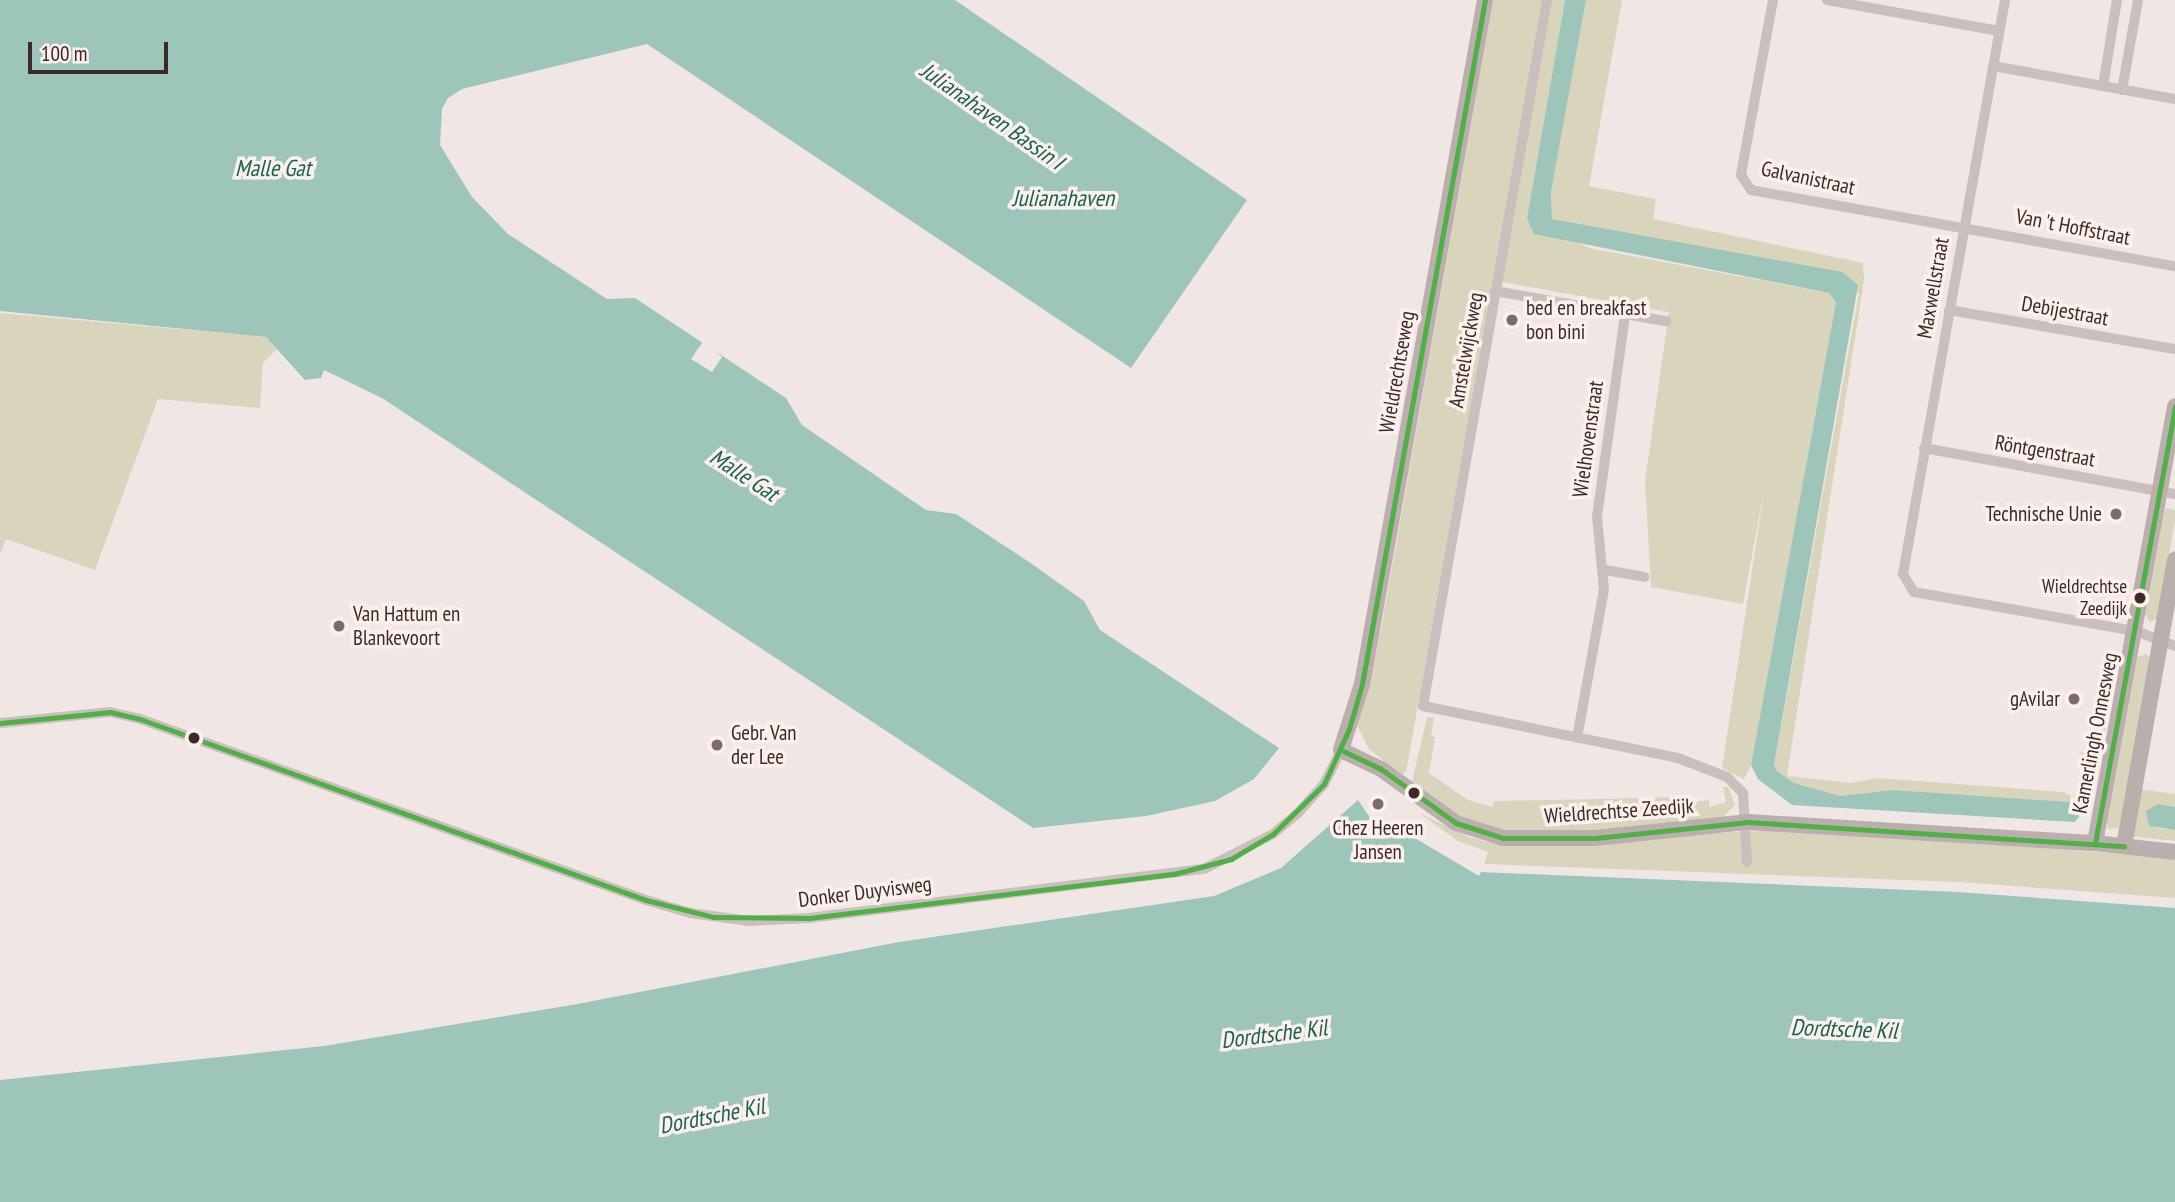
<!DOCTYPE html>
<html>
<head>
<meta charset="utf-8">
<style>
	body { margin:0 }
	#map { position:relative; width:2175px; height:1202px; overflow:hidden; background:#f0e7e4; font-family:"PT Sans Narrow",sans-serif }
	div>[style] { position:absolute }
	.green>* { inset:0; background:#d8d5bc }
	.water>* { inset:0; background:#9dc5b9 }
	.pier>* { inset:0; background:#f0e7e4 }
	.street>* { height:10px; margin:-5px; padding:0 5px; transform-origin:5px; border-radius:5px; background:#cabfbd }
	.secondary>* { height:16px; margin:-8px; padding:0 8px; transform-origin:8px; border-radius:8px; background:#baafad }
	.bus-1>* { height:5px; margin:-2.5px; padding:0 2.5px; transform-origin:2.5px; border-radius:2.5px; background:#50af46 }
	.dots>* { width:19px; height:19px; translate:-50% -50%; box-sizing:border-box; border:4px solid #fcf0ec; border-radius:50% }
	span { translate:-50% -50%; white-space:nowrap; text-align:center; line-height:1.15; -webkit-text-stroke:7px #fcf0ec; paint-order:stroke }
	.bus-label { font-size:19px; color:#3c2a29 }
	.right { translate:-100% -50%; text-align:right }
	.street-label { font-size:21px; color:#3c2a29 }
	.poi-label { font-size:21px; color:#3c2a29 }
	.left { translate:0 -50%; text-align:left }
	.water-label { font-size:23px; color:#196352; font-style:italic }
	.scale { position:absolute; left:28px; top:42px; width:140px; height:32px; box-sizing:border-box; border:4px solid #3c2a29; border-top:0; padding-left:9px; font-size:21px; line-height:24px; white-space:nowrap; color:#3c2a29; -webkit-text-stroke:5px #fcf0ec; paint-order:stroke }
</style>
</head>
<body>
<div id="map">
	<div class="green">
		<i style="clip-path:polygon(1493px 0,1543px 0,1406px 772px,1401px 775px,1369px 749px,1357px 725px,1382px 624px)"></i>
		<i style="clip-path:polygon(1551px 0,1565px 0,1527px 218px,1589px 248px,1829px 293px,1836px 302px,1751px 765px,1744px 779px,1722px 768px,1765px 485px,1743px 604px,1651px 587px,1645px 481px,1669px 312px,1501px 282px)"></i>
		<i style="clip-path:polygon(1586px 0,1622px 0,1589px 186px,1656px 199px,1653px 219px,1863px 263px,1864px 280px,1787px 776px,1851px 783px,1877px 778px,2063px 792px,2074px 797px,2075px 805px,1892px 790px,1840px 796px,1794px 783px,1777px 771px,1774px 765px,1859px 293px,1552px 219px,1551px 192px)"></i>
		<i style="clip-path:polygon(0 313px,266px 337px,277px 349px,263px 363px,260px 408px,158px 399px,95px 570px,6px 539px,0 554px)"></i>
		<i style="clip-path:polygon(2167px 508px,2175px 510px,2175px 520px,2158px 618px,2150px 622px,2144px 612px,2162px 513px)"></i>
		<i style="clip-path:polygon(2146px 654px,2151px 659px,2119px 828px,2108px 829px,2106px 815px,2137px 657px)"></i>
		<i style="clip-path:polygon(2098px 699px,2111px 702px,2096px 778px,2080px 752px,2087px 753px)"></i>
		<i style="clip-path:polygon(1427px 717px,1434px 718px,1431px 736px,1435px 737px,1429px 773px,1468px 800px,1493px 807px,1494px 801px,1689px 797px,1690px 802px,1709px 800px,1709px 807px,1726px 802px,1723px 787px,1728px 787px,1735px 805px,1722px 818px,1601px 831px,1500px 831px,1465px 823px,1412px 782px)"></i>
		<i style="clip-path:polygon(2138px 789px,2175px 794px,2175px 807px,2158px 804px,2155px 828px,2175px 830px,2175px 841px,2129px 836px)"></i>
		<i style="clip-path:polygon(1419px 813px,1469px 837px,1492px 843px,1802px 829px,2175px 858px,2175px 898px,1959px 882px,1484px 864px,1488px 852px,1458px 841px)"></i>
	</div>
	<div class="water">
		<i style="clip-path:polygon(0 0,955px 0,1247px 200px,1131px 368px,647px 44px,462px 89px,448px 98px,442px 109px,440px 145px,472px 197px,508px 234px,607px 299px,635px 298px,786px 398px,802px 425px,926px 510px,956px 514px,1029px 562px,1084px 601px,1100px 630px,1279px 748px,1254px 779px,1215px 801px,1146px 816px,1033px 828px,382px 398px,324px 370px,321px 378px,305px 380px,266px 337px,0 311px)"></i>
		<i style="clip-path:polygon(1565px 0,1586px 0,1551px 192px,1552px 219px,1842px 272px,1858px 285px,1774px 765px,1777px 771px,1794px 783px,1840px 796px,1892px 790px,2069px 802px,2081px 814px,2075px 822px,1792px 805px,1758px 779px,1751px 765px,1836px 302px,1829px 293px,1534px 234px,1527px 218px)"></i>
		<i style="clip-path:polygon(1358px 800px,1373px 822px,1381px 818px,1479px 876px,1481px 872px,1958px 892px,2175px 908px,2175px 1202px,0 1202px,0 1080px,324px 1046px,572px 1005px,899px 942px,1214px 896px,1281px 868px)"></i>
		<i style="clip-path:polygon(2158px 804px,2175px 807px,2175px 830px,2149px 826px,2146px 811px)"></i>
	</div>
	<div class="pier">
		<i style="clip-path:polygon(704px 340px,722px 357px,712px 372px,691px 359px)"></i>
	</div>
	<div class="street">
		<i style="left:1547px;top:0;width:717px;rotate:99.96deg"></i>
		<i style="left:1423px;top:706px;width:260px;rotate:11.5deg"></i>
		<i style="left:1678px;top:758px;width:53px;rotate:21.2deg"></i>
		<i style="left:1727px;top:777px;width:23px;rotate:45deg"></i>
		<i style="left:1743px;top:793px;width:69px;rotate:86.7deg"></i>
		<i style="left:1773px;top:0;width:178px;rotate:100.4deg"></i>
		<i style="left:1741px;top:175px;width:18px;rotate:56deg"></i>
		<i style="left:1751px;top:190px;width:431px;rotate:10.2deg"></i>
		<i style="left:1827px;top:0;width:175px;rotate:10.2deg"></i>
		<i style="left:2005px;top:0;width:583px;rotate:100.08deg"></i>
		<i style="left:1903px;top:574px;width:21px;rotate:59deg"></i>
		<i style="left:1914px;top:592px;width:225px;rotate:10deg"></i>
		<i style="left:2136px;top:631px;width:42px;rotate:21deg"></i>
		<i style="left:1993px;top:66px;width:185px;rotate:10.3deg"></i>
		<i style="left:2103px;top:86px;width:87px;rotate:-80.8deg"></i>
		<i style="left:2122px;top:90px;width:91px;rotate:-79.9deg"></i>
		<i style="left:1495px;top:291px;width:174px;rotate:10deg"></i>
		<i style="left:1949px;top:310px;width:229px;rotate:9.8deg"></i>
		<i style="left:1924px;top:448px;width:255px;rotate:10.4deg"></i>
		<i style="left:1605px;top:570px;width:40px;rotate:10deg"></i>
		<i style="left:0;top:723px;width:111px;rotate:-5.7deg"></i>
		<i style="left:110px;top:712px;width:31px;rotate:13deg"></i>
		<i style="left:140px;top:719px;width:537px;rotate:19.68deg"></i>
		<i style="left:646px;top:900px;width:46px;rotate:16.5deg"></i>
		<i style="left:690px;top:913px;width:60px;rotate:7.7deg"></i>
		<i style="left:749px;top:921px;width:60px;rotate:-2.9deg"></i>
		<i style="left:809px;top:918px;width:398px;rotate:-7.1deg"></i>
		<i style="left:1204px;top:869px;width:77px;rotate:-26.9deg"></i>
		<i style="left:1273px;top:834px;width:33px;rotate:-40deg"></i>
		<i style="left:1298px;top:813px;width:39px;rotate:-48deg"></i>
		<i style="left:1324px;top:784px;width:38px;rotate:-63deg"></i>
		<i style="left:1577px;top:738px;width:150px;rotate:-79.7deg"></i>
		<i style="left:1604px;top:590px;width:73px;rotate:-95.5deg"></i>
		<i style="left:1597px;top:517px;width:205px;rotate:-82.1deg"></i>
	</div>
	<div class="secondary">
		<i style="left:1485px;top:0;width:695px;rotate:100.19deg"></i>
		<i style="left:1362px;top:684px;width:69px;rotate:107.7deg"></i>
		<i style="left:1341px;top:750px;width:44px;rotate:25.4deg"></i>
		<i style="left:1381px;top:769px;width:92px;rotate:35.8deg"></i>
		<i style="left:1456px;top:823px;width:49px;rotate:17.7deg"></i>
		<i style="left:1503px;top:838px;width:92px"></i>
		<i style="left:1595px;top:838px;width:154px;rotate:-6deg"></i>
		<i style="left:1748px;top:822px;width:348px;rotate:3.5deg"></i>
		<i style="left:2095px;top:843px;width:81px;rotate:6.4deg"></i>
		<i style="left:2095px;top:843px;width:444px;rotate:-79.6deg"></i>
		<i style="left:2124px;top:846px;width:291px;rotate:-79.9deg"></i>
	</div>
	<div class="bus-1">
		<i style="left:0;top:723px;width:111px;rotate:-5.7deg"></i>
		<i style="left:110px;top:712px;width:31px;rotate:13deg"></i>
		<i style="left:140px;top:719px;width:537px;rotate:19.68deg"></i>
		<i style="left:646px;top:900px;width:69px;rotate:14.2deg"></i>
		<i style="left:713px;top:917px;width:96px;rotate:0.6deg"></i>
		<i style="left:809px;top:918px;width:368px;rotate:-6.9deg"></i>
		<i style="left:1174px;top:874px;width:59px;rotate:-14.7deg"></i>
		<i style="left:1231px;top:859px;width:49px;rotate:-30.8deg"></i>
		<i style="left:1273px;top:834px;width:71px;rotate:-44.4deg"></i>
		<i style="left:1324px;top:784px;width:60px;rotate:-65.6deg"></i>
		<i style="left:1349px;top:729px;width:47px;rotate:-73.9deg"></i>
		<i style="left:1362px;top:684px;width:695px;rotate:-79.81deg"></i>
		<i style="left:1341px;top:750px;width:44px;rotate:25.4deg"></i>
		<i style="left:1381px;top:769px;width:92px;rotate:35.8deg"></i>
		<i style="left:1456px;top:823px;width:49px;rotate:17.7deg"></i>
		<i style="left:1503px;top:838px;width:92px"></i>
		<i style="left:1595px;top:838px;width:154px;rotate:-6deg"></i>
		<i style="left:1748px;top:822px;width:377px;rotate:3.7deg"></i>
		<i style="left:2095px;top:843px;width:444px;rotate:-79.6deg"></i>
	</div>
	<div class="dots">
		<i style="left:1512px;top:320px;background:#7b6c6a"></i>
		<i style="left:2116px;top:514px;background:#7b6c6a"></i>
		<i style="left:2140px;top:598px;background:#3c2a29"></i>
		<i style="left:339px;top:626px;background:#7b6c6a"></i>
		<i style="left:2074px;top:699px;background:#7b6c6a"></i>
		<i style="left:194px;top:738px;background:#3c2a29"></i>
		<i style="left:717px;top:745px;background:#7b6c6a"></i>
		<i style="left:1414px;top:793px;background:#3c2a29"></i>
		<i style="left:1378px;top:804px;background:#7b6c6a"></i>
	</div>
	<div class="bus-label">
		<span class="right" style="left:2127px;top:598px">Wieldrechtse<br>Zeedijk</span>
	</div>
	<div class="street-label">
		<span style="left:1808px;top:178px;rotate:12deg">Galvanistraat</span>
		<span style="left:2073px;top:227px;rotate:11deg">Van 't Hoffstraat</span>
		<span style="left:1933px;top:288px;rotate:-80deg">Maxwellstraat</span>
		<span style="left:2065px;top:311px;rotate:10deg">Debijestraat</span>
		<span style="left:1466px;top:350px;rotate:-80deg">Amstelwijckweg</span>
		<span style="left:1397px;top:372px;rotate:-80deg">Wieldrechtseweg</span>
		<span style="left:1588px;top:439px;rotate:-82deg">Wielhovenstraat</span>
		<span style="left:2045px;top:451px;rotate:10deg">Röntgenstraat</span>
		<span style="left:2095px;top:733px;rotate:-79deg">Kamerlingh Onnesweg</span>
		<span style="left:1619px;top:811px;rotate:-4deg">Wieldrechtse Zeedijk</span>
		<span style="left:865px;top:892px;rotate:-7deg">Donker Duyvisweg</span>
	</div>
	<div class="poi-label">
		<span class="left" style="left:1526px;top:320px">bed en breakfast<br>bon bini</span>
		<span class="right" style="left:2102px;top:514px">Technische Unie</span>
		<span class="left" style="left:353px;top:626px">Van Hattum en<br>Blankevoort</span>
		<span class="right" style="left:2060px;top:699px">gAvilar</span>
		<span class="left" style="left:731px;top:745px">Gebr. Van<br>der Lee</span>
		<span style="left:1378px;top:840px">Chez Heeren<br>Jansen</span>
	</div>
	<div class="water-label">
		<span style="left:992px;top:116px;rotate:35deg">Julianahaven Bassin I</span>
		<span style="left:273px;top:168px">Malle Gat</span>
		<span style="left:1063px;top:198px">Julianahaven</span>
		<span style="left:744px;top:475px;rotate:33deg">Malle Gat</span>
		<span style="left:1844px;top:1029px;rotate:2deg">Dordtsche Kil</span>
		<span style="left:1274px;top:1034px;rotate:-7deg">Dordtsche Kil</span>
		<span style="left:712px;top:1116px;rotate:-11deg">Dordtsche Kil</span>
	</div>
	<div class="scale">100 m</div>
</div>
</body>
</html>
